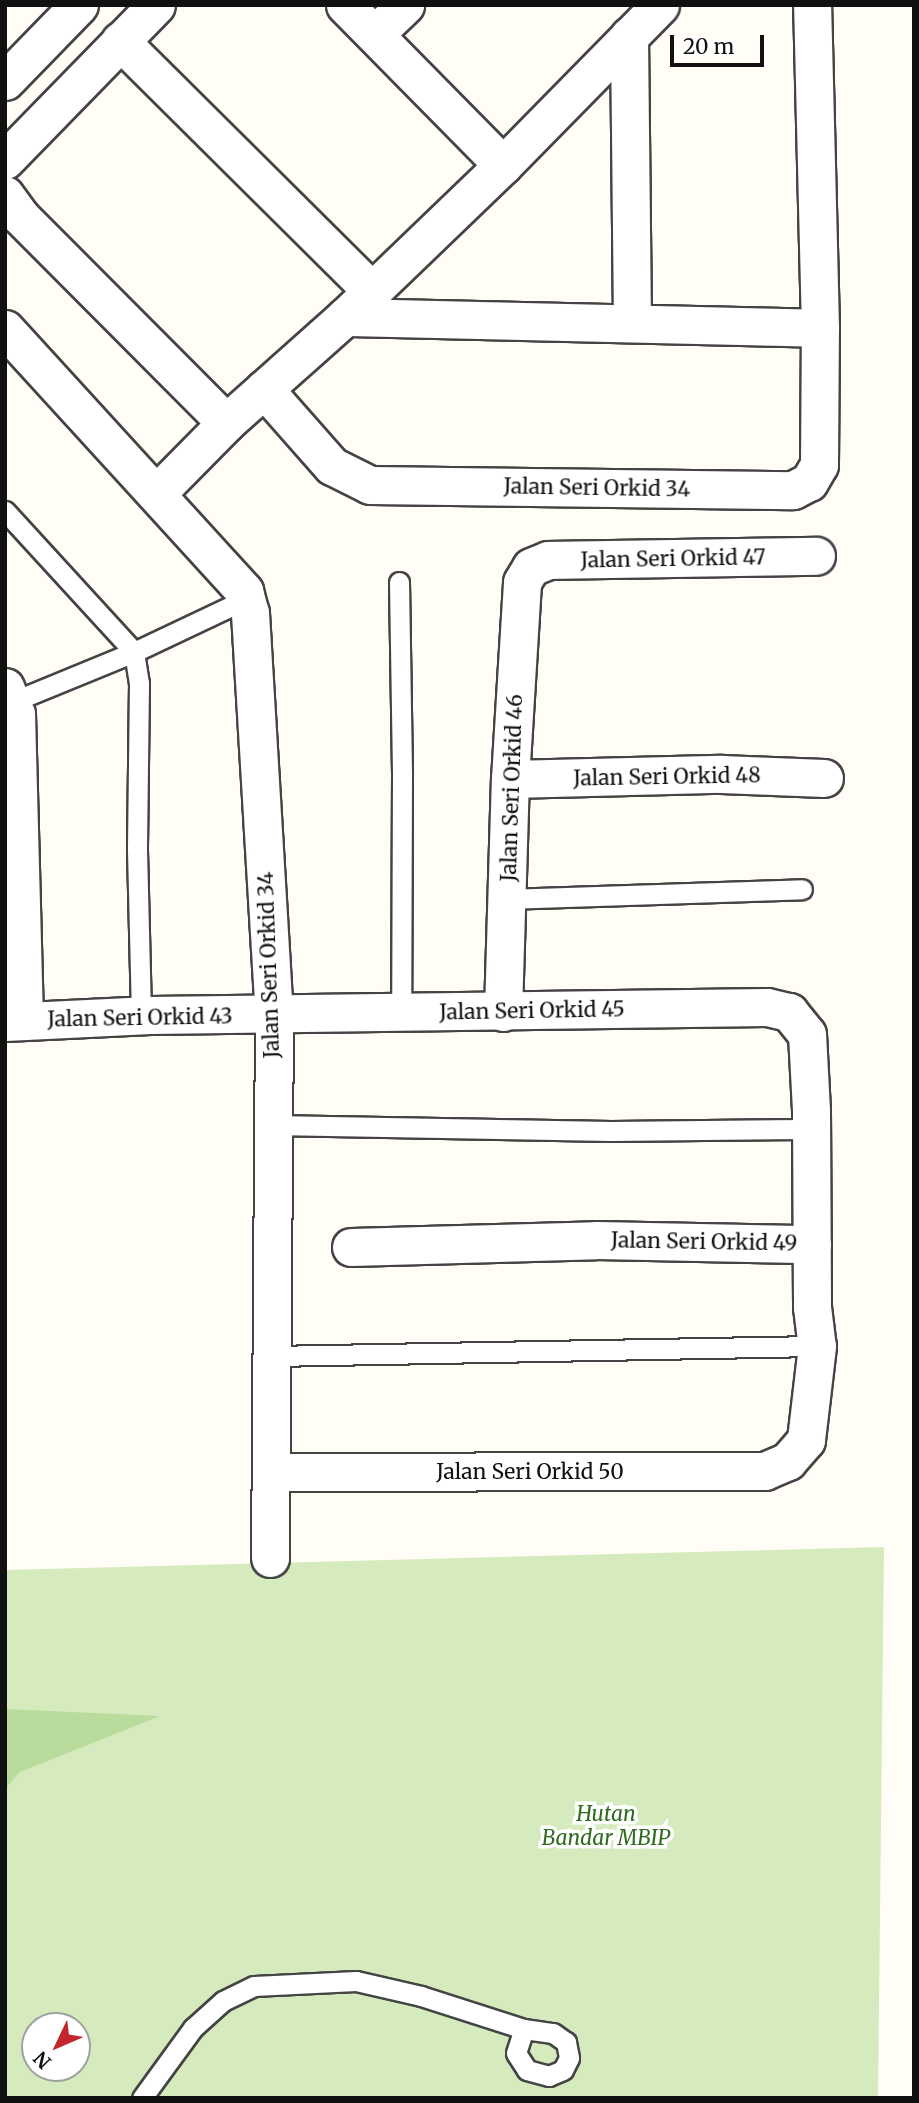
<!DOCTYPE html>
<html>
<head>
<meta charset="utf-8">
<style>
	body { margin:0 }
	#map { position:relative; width:919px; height:2103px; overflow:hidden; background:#fffdf5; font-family:Merriweather,serif }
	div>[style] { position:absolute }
	.green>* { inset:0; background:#d5ebbd }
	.forest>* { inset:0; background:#b9dc9c }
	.roads { filter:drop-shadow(2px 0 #444) drop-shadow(-2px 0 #444) drop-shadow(0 2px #444) drop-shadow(0 -2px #444) }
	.service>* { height:19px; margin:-9.5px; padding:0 9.5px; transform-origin:9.5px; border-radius:9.5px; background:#fff }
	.minor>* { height:37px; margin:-18.5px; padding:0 18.5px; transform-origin:18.5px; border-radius:18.5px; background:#fff }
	span { translate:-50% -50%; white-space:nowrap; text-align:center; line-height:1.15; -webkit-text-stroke:7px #fff; paint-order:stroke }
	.street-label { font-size:21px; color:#111 }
	.park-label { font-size:21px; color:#2f6b1f; font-style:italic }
	.frame { position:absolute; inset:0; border:7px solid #111; pointer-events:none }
	.north { position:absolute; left:21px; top:2012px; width:70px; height:70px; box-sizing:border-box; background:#fff; border:2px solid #a0a0a0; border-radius:50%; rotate:226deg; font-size:19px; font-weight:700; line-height:28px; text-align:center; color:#111 }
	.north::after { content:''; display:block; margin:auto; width:24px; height:32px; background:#c4262e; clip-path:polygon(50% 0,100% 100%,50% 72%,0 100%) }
	.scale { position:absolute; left:670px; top:35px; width:94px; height:32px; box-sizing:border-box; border:4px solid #111; border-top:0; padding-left:9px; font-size:21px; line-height:24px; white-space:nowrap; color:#111; -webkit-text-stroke:5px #fff; paint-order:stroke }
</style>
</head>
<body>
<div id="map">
	<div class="green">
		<i style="clip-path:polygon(evenodd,884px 1547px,878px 2098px,5px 2098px,5px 1570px,884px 1547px,35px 2026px,77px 2026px,77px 2068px,35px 2068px,35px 2026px)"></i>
	</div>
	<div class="forest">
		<i style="clip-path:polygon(5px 1709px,160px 1716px,20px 1772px,5px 1789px)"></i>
	</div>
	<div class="roads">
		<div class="service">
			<i style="left:5px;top:511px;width:191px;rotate:47.5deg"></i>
			<i style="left:134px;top:652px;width:31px;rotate:81deg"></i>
			<i style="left:139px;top:683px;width:167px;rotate:90.7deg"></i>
			<i style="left:137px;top:850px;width:166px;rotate:88.6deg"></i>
			<i style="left:399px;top:582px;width:194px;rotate:89.1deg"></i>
			<i style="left:402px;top:776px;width:237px;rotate:90.2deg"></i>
			<i style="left:12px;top:702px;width:132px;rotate:-22.3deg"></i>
			<i style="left:134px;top:652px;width:124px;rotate:-25.3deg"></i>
			<i style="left:507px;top:899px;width:295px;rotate:-1.9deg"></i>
			<i style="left:272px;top:1125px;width:339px;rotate:1deg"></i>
			<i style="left:611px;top:1131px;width:201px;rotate:-0.6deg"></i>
			<i style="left:271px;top:1356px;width:546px;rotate:-1.05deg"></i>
			<i style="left:142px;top:2098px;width:87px;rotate:-53.9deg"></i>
			<i style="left:193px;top:2028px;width:40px;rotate:-42deg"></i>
			<i style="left:223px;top:2001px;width:34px;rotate:-26deg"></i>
			<i style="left:254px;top:1986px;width:102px;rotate:-2.8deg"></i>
			<i style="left:356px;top:1981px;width:67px;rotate:13deg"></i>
			<i style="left:421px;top:1996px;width:108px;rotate:17.8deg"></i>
			<i style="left:524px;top:2029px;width:29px;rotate:8deg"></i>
			<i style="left:553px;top:2033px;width:16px;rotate:35deg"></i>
			<i style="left:566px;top:2042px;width:16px;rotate:79deg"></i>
			<i style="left:569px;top:2058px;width:13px;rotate:117deg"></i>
			<i style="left:563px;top:2070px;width:15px;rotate:157deg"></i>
			<i style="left:549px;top:2076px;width:23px;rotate:-165deg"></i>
			<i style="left:527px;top:2070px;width:20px;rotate:-123deg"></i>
			<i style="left:516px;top:2053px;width:25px;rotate:-72deg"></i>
		</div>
		<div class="minor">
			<i style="left:345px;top:5px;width:225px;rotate:45.4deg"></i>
			<i style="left:375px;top:34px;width:42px;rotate:-44deg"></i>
			<i style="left:629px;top:36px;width:285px;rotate:89.4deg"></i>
			<i style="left:120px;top:41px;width:354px;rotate:44.8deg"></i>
			<i style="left:5px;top:81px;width:106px;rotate:-45.8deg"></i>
			<i style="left:5px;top:160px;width:216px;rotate:-45.7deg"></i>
			<i style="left:5px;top:195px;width:26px;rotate:54deg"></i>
			<i style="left:20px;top:216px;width:292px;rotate:45.1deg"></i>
			<i style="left:345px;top:317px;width:475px;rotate:1.3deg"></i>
			<i style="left:5px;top:329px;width:355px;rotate:47.6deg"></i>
			<i style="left:244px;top:591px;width:23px;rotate:75deg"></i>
			<i style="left:250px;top:613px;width:404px;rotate:86.6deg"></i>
			<i style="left:274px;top:1016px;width:542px;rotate:90.42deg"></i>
			<i style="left:264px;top:389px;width:103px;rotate:48.6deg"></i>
			<i style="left:332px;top:466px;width:42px;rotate:26.6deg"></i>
			<i style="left:370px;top:485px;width:423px;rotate:0.7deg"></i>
			<i style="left:793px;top:490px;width:18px;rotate:-27deg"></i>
			<i style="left:809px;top:482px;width:20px;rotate:-60deg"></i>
			<i style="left:819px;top:465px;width:137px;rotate:-89.6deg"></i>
			<i style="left:820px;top:328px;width:323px;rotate:-91.4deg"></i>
			<i style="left:157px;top:493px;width:98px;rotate:-45.4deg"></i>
			<i style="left:226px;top:423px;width:159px;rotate:-41.7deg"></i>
			<i style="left:345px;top:317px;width:219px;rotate:-43.9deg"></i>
			<i style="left:503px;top:165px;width:224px;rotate:-45.5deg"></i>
			<i style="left:5px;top:687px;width:29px;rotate:68deg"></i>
			<i style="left:16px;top:714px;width:307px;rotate:88.5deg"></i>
			<i style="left:510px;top:779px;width:211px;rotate:-1.4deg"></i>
			<i style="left:721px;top:774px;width:103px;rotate:2.2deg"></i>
			<i style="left:503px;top:1012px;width:233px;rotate:-88.3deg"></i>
			<i style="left:510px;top:779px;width:197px;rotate:-86.5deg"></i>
			<i style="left:522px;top:582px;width:17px;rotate:-59deg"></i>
			<i style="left:531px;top:567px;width:18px;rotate:-22deg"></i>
			<i style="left:548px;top:560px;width:268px;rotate:-0.9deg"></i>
			<i style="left:5px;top:1022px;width:145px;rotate:-2.8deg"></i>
			<i style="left:150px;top:1015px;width:617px;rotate:-0.74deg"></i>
			<i style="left:767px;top:1007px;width:23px;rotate:13deg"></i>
			<i style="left:789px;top:1012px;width:28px;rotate:51deg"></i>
			<i style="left:807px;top:1034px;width:77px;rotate:87deg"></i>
			<i style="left:811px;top:1111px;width:196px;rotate:89.7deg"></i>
			<i style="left:812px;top:1307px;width:39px;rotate:83deg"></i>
			<i style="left:817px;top:1346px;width:95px;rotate:96.7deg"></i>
			<i style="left:806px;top:1440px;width:28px;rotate:131deg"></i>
			<i style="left:788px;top:1461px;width:25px;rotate:157deg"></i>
			<i style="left:765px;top:1471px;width:494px;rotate:179.9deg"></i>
			<i style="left:351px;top:1247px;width:245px;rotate:-1.6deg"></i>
			<i style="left:596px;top:1240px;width:216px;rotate:1.1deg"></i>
		</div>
	</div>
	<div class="street-label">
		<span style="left:597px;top:488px;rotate:1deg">Jalan Seri Orkid 34</span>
		<span style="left:673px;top:559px;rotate:-1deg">Jalan Seri Orkid 47</span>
		<span style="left:667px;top:777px;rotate:-1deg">Jalan Seri Orkid 48</span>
		<span style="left:512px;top:788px;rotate:-88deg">Jalan Seri Orkid 46</span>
		<span style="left:269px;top:965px;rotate:-92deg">Jalan Seri Orkid 34</span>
		<span style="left:532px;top:1011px;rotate:-1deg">Jalan Seri Orkid 45</span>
		<span style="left:140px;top:1018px;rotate:-1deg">Jalan Seri Orkid 43</span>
		<span style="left:704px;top:1242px;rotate:1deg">Jalan Seri Orkid 49</span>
		<span style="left:530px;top:1472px">Jalan Seri Orkid 50</span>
	</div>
	<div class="park-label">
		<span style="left:606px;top:1826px">Hutan<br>Bandar MBIP</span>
	</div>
	<div class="frame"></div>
	<div class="north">N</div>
	<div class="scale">20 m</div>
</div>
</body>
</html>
